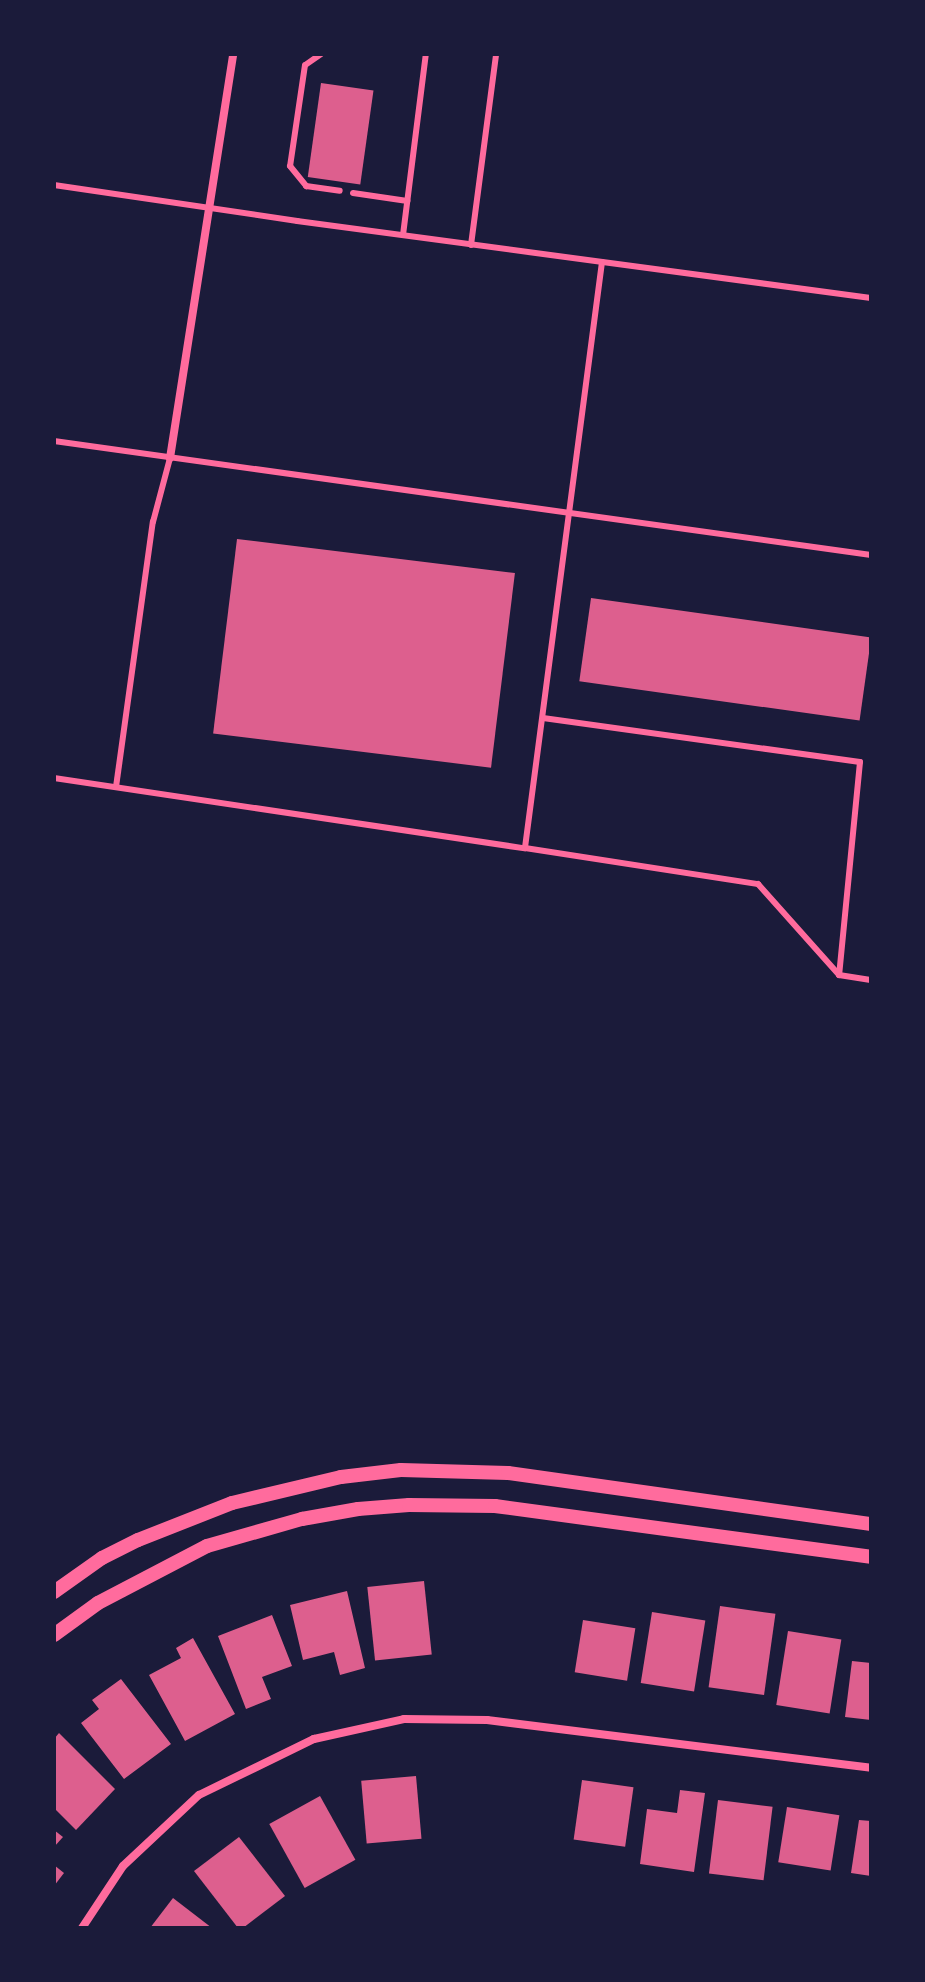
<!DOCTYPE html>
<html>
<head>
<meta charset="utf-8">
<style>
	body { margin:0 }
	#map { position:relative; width:925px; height:1982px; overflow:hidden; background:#1b1b3a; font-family:"DM Sans",sans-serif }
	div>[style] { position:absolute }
	.building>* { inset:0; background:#dd5f8e; transform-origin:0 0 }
	.service>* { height:6px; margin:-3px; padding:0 3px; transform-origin:3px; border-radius:3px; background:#ff6b9d }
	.minor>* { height:8px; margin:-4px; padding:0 4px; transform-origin:4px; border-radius:4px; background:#ff6b9d }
	.tertiary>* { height:14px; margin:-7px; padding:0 7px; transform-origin:7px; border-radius:7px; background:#ff6b9d }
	span { translate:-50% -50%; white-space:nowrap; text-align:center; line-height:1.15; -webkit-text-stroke:7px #1b1b3a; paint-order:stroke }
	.frame { position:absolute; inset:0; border:56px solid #1b1b3a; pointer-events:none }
</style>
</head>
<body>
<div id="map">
	<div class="building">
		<i style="left:321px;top:83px;width:53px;height:95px;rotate:8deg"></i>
		<i style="left:237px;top:539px;width:280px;height:196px;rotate:7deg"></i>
		<i style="left:591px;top:598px;width:283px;height:84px;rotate:8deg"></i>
		<i style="left:424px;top:1581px;width:74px;height:57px;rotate:84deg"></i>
		<i style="clip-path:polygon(347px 1591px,365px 1668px,340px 1675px,334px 1652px,303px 1660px,290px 1605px)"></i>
		<i style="left:720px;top:1606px;width:56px;height:82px;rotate:8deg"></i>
		<i style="left:652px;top:1612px;width:54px;height:72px;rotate:9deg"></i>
		<i style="clip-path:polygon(272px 1615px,292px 1666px,262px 1677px,271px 1699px,246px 1709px,218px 1636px)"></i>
		<i style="left:583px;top:1620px;width:53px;height:53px;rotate:9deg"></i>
		<i style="left:788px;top:1631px;width:54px;height:75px;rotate:9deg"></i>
		<i style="clip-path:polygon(193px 1638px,235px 1714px,185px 1741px,149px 1675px,181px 1658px,176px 1648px)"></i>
		<i style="clip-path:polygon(852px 1661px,871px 1663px,871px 1720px,845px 1717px)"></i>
		<i style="clip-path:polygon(121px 1679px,171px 1744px,124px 1779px,81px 1723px,99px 1709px,92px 1700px)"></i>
		<i style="clip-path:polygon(59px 1733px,115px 1789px,76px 1830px,54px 1808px,54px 1739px)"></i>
		<i style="left:416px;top:1776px;width:63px;height:55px;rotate:85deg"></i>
		<i style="left:582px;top:1780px;width:52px;height:60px;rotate:8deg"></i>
		<i style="clip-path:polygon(680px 1790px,705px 1793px,694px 1872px,640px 1864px,647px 1809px,677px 1813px)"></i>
		<i style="left:320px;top:1796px;width:73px;height:58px;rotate:61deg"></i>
		<i style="left:718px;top:1800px;width:55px;height:74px;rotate:7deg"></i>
		<i style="left:787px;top:1807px;width:53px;height:56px;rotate:9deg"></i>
		<i style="clip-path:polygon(859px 1820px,871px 1821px,871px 1876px,851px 1873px)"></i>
		<i style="clip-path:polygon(54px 1830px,63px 1837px,54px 1847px)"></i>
		<i style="clip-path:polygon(239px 1837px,285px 1896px,243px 1928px,238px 1928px,194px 1871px)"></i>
		<i style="clip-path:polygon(54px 1865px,64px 1873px,54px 1886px)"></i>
		<i style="clip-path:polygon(173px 1898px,212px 1928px,150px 1928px)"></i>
	</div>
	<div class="service">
		<i style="left:321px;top:54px;width:19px;rotate:145deg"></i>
		<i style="left:305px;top:65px;width:102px;rotate:98.4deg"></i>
		<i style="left:290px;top:166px;width:26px;rotate:51deg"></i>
		<i style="left:306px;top:186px;width:34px;rotate:8deg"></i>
		<i style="left:54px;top:185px;width:246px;rotate:8.4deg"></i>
		<i style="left:297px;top:221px;width:579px;rotate:7.64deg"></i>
		<i style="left:353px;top:193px;width:55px;rotate:8.4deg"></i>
		<i style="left:403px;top:235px;width:182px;rotate:-82.8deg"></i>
		<i style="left:471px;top:245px;width:193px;rotate:-82.5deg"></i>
		<i style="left:602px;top:262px;width:591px;rotate:97.49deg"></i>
		<i style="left:525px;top:848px;width:236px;rotate:8.8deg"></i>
		<i style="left:758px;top:884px;width:122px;rotate:48.3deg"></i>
		<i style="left:839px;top:975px;width:32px;rotate:9deg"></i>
		<i style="left:54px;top:441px;width:825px;rotate:7.94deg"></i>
		<i style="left:543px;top:718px;width:320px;rotate:7.9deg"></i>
		<i style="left:860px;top:762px;width:214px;rotate:95.6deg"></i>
		<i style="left:54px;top:778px;width:476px;rotate:8.5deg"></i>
		<i style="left:116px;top:787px;width:268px;rotate:-82.1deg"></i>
		<i style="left:153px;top:522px;width:66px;rotate:-75.1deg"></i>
	</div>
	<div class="minor">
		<i style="left:170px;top:458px;width:409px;rotate:-81.1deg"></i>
		<i style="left:82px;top:1928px;width:74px;rotate:-56.5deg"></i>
		<i style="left:123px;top:1866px;width:104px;rotate:-43.1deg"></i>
		<i style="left:199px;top:1795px;width:128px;rotate:-26deg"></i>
		<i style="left:314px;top:1739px;width:92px;rotate:-12.5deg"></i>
		<i style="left:404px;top:1719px;width:83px;rotate:0.7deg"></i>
		<i style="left:487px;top:1720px;width:387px;rotate:7.1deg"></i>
	</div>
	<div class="tertiary">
		<i style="left:54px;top:1592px;width:59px;rotate:-35.3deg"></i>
		<i style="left:102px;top:1558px;width:40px;rotate:-26.6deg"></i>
		<i style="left:138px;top:1540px;width:101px;rotate:-21.5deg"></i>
		<i style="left:232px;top:1503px;width:112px;rotate:-13.4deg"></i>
		<i style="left:341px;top:1477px;width:60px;rotate:-6.7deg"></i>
		<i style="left:401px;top:1470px;width:107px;rotate:1.6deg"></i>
		<i style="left:508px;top:1473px;width:367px;rotate:8deg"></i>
		<i style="left:54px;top:1635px;width:54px;rotate:-36deg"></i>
		<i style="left:98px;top:1603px;width:123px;rotate:-27.6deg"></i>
		<i style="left:207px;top:1546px;width:99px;rotate:-15.9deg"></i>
		<i style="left:302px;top:1519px;width:57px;rotate:-10.1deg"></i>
		<i style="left:358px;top:1509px;width:51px;rotate:-4.5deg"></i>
		<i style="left:409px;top:1505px;width:86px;rotate:0.7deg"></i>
		<i style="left:495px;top:1506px;width:379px;rotate:7.7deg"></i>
	</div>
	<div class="frame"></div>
</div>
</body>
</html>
